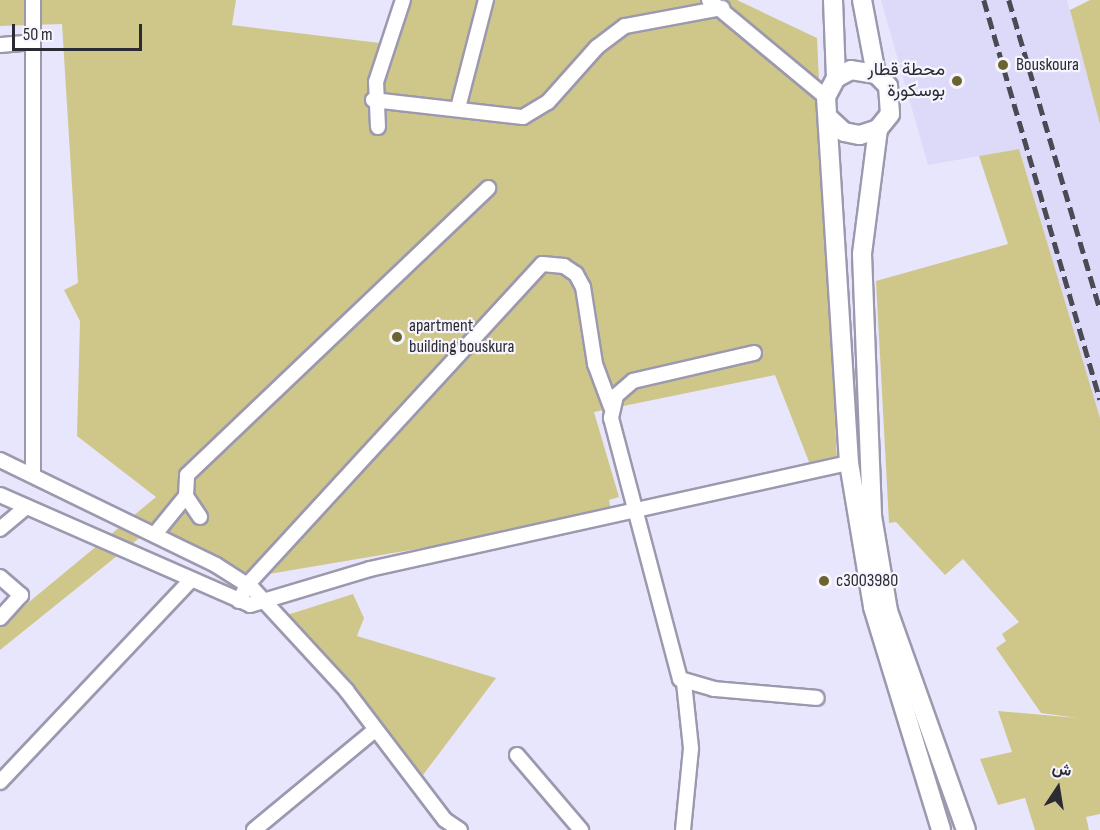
<!DOCTYPE html>
<html>
<head>
<meta charset="utf-8">
<style>
	body { margin:0 }
	#map { position:relative; width:1100px; height:830px; overflow:hidden; background:#e8e6fd; font-family:"Sofia Sans Condensed",Vazirmatn,sans-serif }
	div>[style] { position:absolute }
	.built>* { inset:0; background:#dddaf9 }
	.green>* { inset:0; background:#cfc78a }
	.roads { filter:drop-shadow(2px 0 #9c99af) drop-shadow(-2px 0 #9c99af) drop-shadow(0 2px #9c99af) drop-shadow(0 -2px #9c99af) }
	.minor>* { height:14px; margin:-7px; padding:0 7px; transform-origin:7px; border-radius:7px; background:#fff }
	.tertiary>* { height:18px; margin:-9px; padding:0 9px; transform-origin:9px; border-radius:9px; background:#fff }
	.rail>* { height:4.5px; margin-top:-2.25px; transform-origin:0; background:repeating-linear-gradient(90deg,#4a4954 0 12px,transparent 0 18px) }
	.dots>* { width:16px; height:16px; translate:-50% -50%; box-sizing:border-box; border:3px solid #f6f5fe; border-radius:50% }
	span { translate:-50% -50%; white-space:nowrap; text-align:center; line-height:1.15; -webkit-text-stroke:4.5px #f6f5fe; paint-order:stroke }
	.poi-label { font-size:18px; color:#2b2b33 }
	.left { translate:0 -50%; text-align:left }
	.right { translate:-100% -50%; text-align:right }
	.north { position:absolute; left:1028px; top:758px; width:60px; height:60px; -webkit-text-stroke:4px #f6f5fe; paint-order:stroke; rotate:12deg; font-size:16px; font-weight:700; line-height:24px; text-align:center; color:#2b2b33 }
	.north::after { content:''; display:block; margin:auto; width:21px; height:27px; background:#2b2b33; clip-path:polygon(50% 0,100% 100%,50% 72%,0 100%) }
	.scale { position:absolute; left:12px; top:24px; width:130px; height:27px; box-sizing:border-box; border:3px solid #2b2b33; border-top:0; padding-left:8px; font-size:18px; line-height:21px; white-space:nowrap; color:#2b2b33; -webkit-text-stroke:4px #f6f5fe; paint-order:stroke }
</style>
</head>
<body>
<div id="map">
	<div class="built">
		<i style="clip-path:polygon(881px 0,1067px 0,1100px 120px,1100px 422px,1019px 149px,928px 165px)"></i>
	</div>
	<div class="green">
		<i style="clip-path:polygon(0 0,236px 0,232px 25px,388px 44px,399px 0,737px 0,817px 38px,837px 461px,811px 467px,775px 375px,594px 412px,619px 497px,609px 500px,612px 516px,251px 577px,153px 527px,0 650px,0 626px,156px 497px,77px 436px,80px 321px,64px 290px,78px 283px,62px 24px,0 26px)"></i>
		<i style="clip-path:polygon(1090px 0,1100px 0,1100px 124px,1070px 10px)"></i>
		<i style="clip-path:polygon(1019px 149px,1100px 418px,1100px 814px,1086px 817px,1089px 830px,1035px 830px,1025px 798px,998px 805px,980px 759px,1012px 752px,998px 711px,1078px 718px,1041px 713px,996px 648px,1006px 641px,1002px 634px,1019px 622px,963px 559px,945px 575px,896px 522px,889px 523px,876px 281px,1008px 244px,979px 156px)"></i>
		<i style="clip-path:polygon(353px 594px,364px 618px,357px 636px,496px 678px,423px 775px,284px 616px)"></i>
	</div>
	<div class="roads">
		<div class="minor">
			<i style="left:709px;top:0;width:152px;rotate:39.7deg"></i>
			<i style="left:0;top:45px;width:32px;rotate:-5deg"></i>
			<i style="left:373px;top:100px;width:151px;rotate:6.5deg"></i>
			<i style="left:523px;top:117px;width:29px;rotate:-31deg"></i>
			<i style="left:548px;top:102px;width:74px;rotate:-48.3deg"></i>
			<i style="left:597px;top:47px;width:35px;rotate:-37deg"></i>
			<i style="left:625px;top:26px;width:99px;rotate:-10.5deg"></i>
			<i style="left:458px;top:108px;width:112px;rotate:-75.5deg"></i>
			<i style="left:378px;top:127px;width:45px;rotate:-92.5deg"></i>
			<i style="left:376px;top:82px;width:86px;rotate:-71.8deg"></i>
			<i style="left:754px;top:353px;width:124px;rotate:167deg"></i>
			<i style="left:633px;top:381px;width:23px;rotate:139deg"></i>
			<i style="left:616px;top:396px;width:23px;rotate:103deg"></i>
			<i style="left:611px;top:418px;width:270px;rotate:75.2deg"></i>
			<i style="left:680px;top:679px;width:35px;rotate:16deg"></i>
			<i style="left:714px;top:689px;width:103px;rotate:5deg"></i>
			<i style="left:0;top:460px;width:240px;rotate:25.9deg"></i>
			<i style="left:216px;top:565px;width:43px;rotate:32.6deg"></i>
			<i style="left:252px;top:588px;width:139px;rotate:47.3deg"></i>
			<i style="left:346px;top:690px;width:163px;rotate:52.7deg"></i>
			<i style="left:445px;top:820px;width:18px;rotate:34deg"></i>
			<i style="left:33px;top:475px;width:475px;rotate:-90deg"></i>
			<i style="left:0;top:495px;width:271px;rotate:23.7deg"></i>
			<i style="left:200px;top:517px;width:25px;rotate:-124deg"></i>
			<i style="left:186px;top:496px;width:21px;rotate:-87deg"></i>
			<i style="left:187px;top:475px;width:416px;rotate:-43.6deg"></i>
			<i style="left:0;top:529px;width:34px;rotate:-40deg"></i>
			<i style="left:155px;top:534px;width:49px;rotate:-50.8deg"></i>
			<i style="left:0;top:577px;width:28px;rotate:41deg"></i>
			<i style="left:21px;top:595px;width:31px;rotate:132deg"></i>
			<i style="left:239px;top:601px;width:18px;rotate:-63deg"></i>
			<i style="left:247px;top:585px;width:436px;rotate:-47.4deg"></i>
			<i style="left:542px;top:264px;width:22px;rotate:5deg"></i>
			<i style="left:564px;top:266px;width:14px;rotate:34deg"></i>
			<i style="left:576px;top:274px;width:15px;rotate:62deg"></i>
			<i style="left:583px;top:287px;width:78px;rotate:81.1deg"></i>
			<i style="left:595px;top:364px;width:46px;rotate:69.6deg"></i>
			<i style="left:250px;top:605px;width:125px;rotate:-16.7deg"></i>
			<i style="left:370px;top:569px;width:491px;rotate:-12.5deg"></i>
			<i style="left:517px;top:755px;width:99px;rotate:49.5deg"></i>
			<i style="left:0;top:782px;width:278px;rotate:-46.6deg"></i>
			<i style="left:254px;top:830px;width:157px;rotate:-39.6deg"></i>
			<i style="left:683px;top:830px;width:82px;rotate:-84.4deg"></i>
			<i style="left:691px;top:748px;width:66px;rotate:-96.1deg"></i>
		</div>
		<div class="tertiary">
			<i style="left:833px;top:0;width:78px;rotate:87.8deg"></i>
			<i style="left:862px;top:0;width:75px;rotate:79.3deg"></i>
			<i style="left:830px;top:119px;width:19px;rotate:43deg"></i>
			<i style="left:844px;top:132px;width:16px;rotate:11deg"></i>
			<i style="left:860px;top:135px;width:19px;rotate:-18deg"></i>
			<i style="left:878px;top:129px;width:19px;rotate:-51deg"></i>
			<i style="left:890px;top:114px;width:28px;rotate:-94deg"></i>
			<i style="left:888px;top:86px;width:17px;rotate:-135deg"></i>
			<i style="left:876px;top:74px;width:25px;rotate:-171deg"></i>
			<i style="left:851px;top:70px;width:17px;rotate:152deg"></i>
			<i style="left:836px;top:78px;width:21px;rotate:118deg"></i>
			<i style="left:826px;top:97px;width:367px;rotate:86.4deg"></i>
			<i style="left:849px;top:463px;width:146px;rotate:80.5deg"></i>
			<i style="left:873px;top:607px;width:233px;rotate:73deg"></i>
			<i style="left:878px;top:129px;width:126px;rotate:97.3deg"></i>
			<i style="left:862px;top:254px;width:262px;rotate:87.8deg"></i>
			<i style="left:872px;top:516px;width:96px;rotate:80.4deg"></i>
			<i style="left:888px;top:611px;width:232px;rotate:70.4deg"></i>
		</div>
	</div>
	<div class="rail">
		<i style="left:984px;top:0;width:416px;rotate:73.8deg"></i>
		<i style="left:1009px;top:0;width:322px;rotate:73.6deg"></i>
	</div>
	<div class="dots">
		<i style="left:1003px;top:65px;background:#6b6431"></i>
		<i style="left:957px;top:81px;background:#6b6431"></i>
		<i style="left:397px;top:337px;background:#6b6431"></i>
		<i style="left:824px;top:581px;background:#6b6431"></i>
	</div>
	<div class="poi-label">
		<span class="left" style="left:1016px;top:65px">Bouskoura</span>
		<span class="right" style="left:945px;top:81px">محطة قطار<br>بوسكورة</span>
		<span class="left" style="left:409px;top:337px">apartment<br>building bouskura</span>
		<span class="left" style="left:836px;top:581px">c3003980</span>
	</div>
	<div class="north">ش</div>
	<div class="scale">50 m</div>
</div>
</body>
</html>
